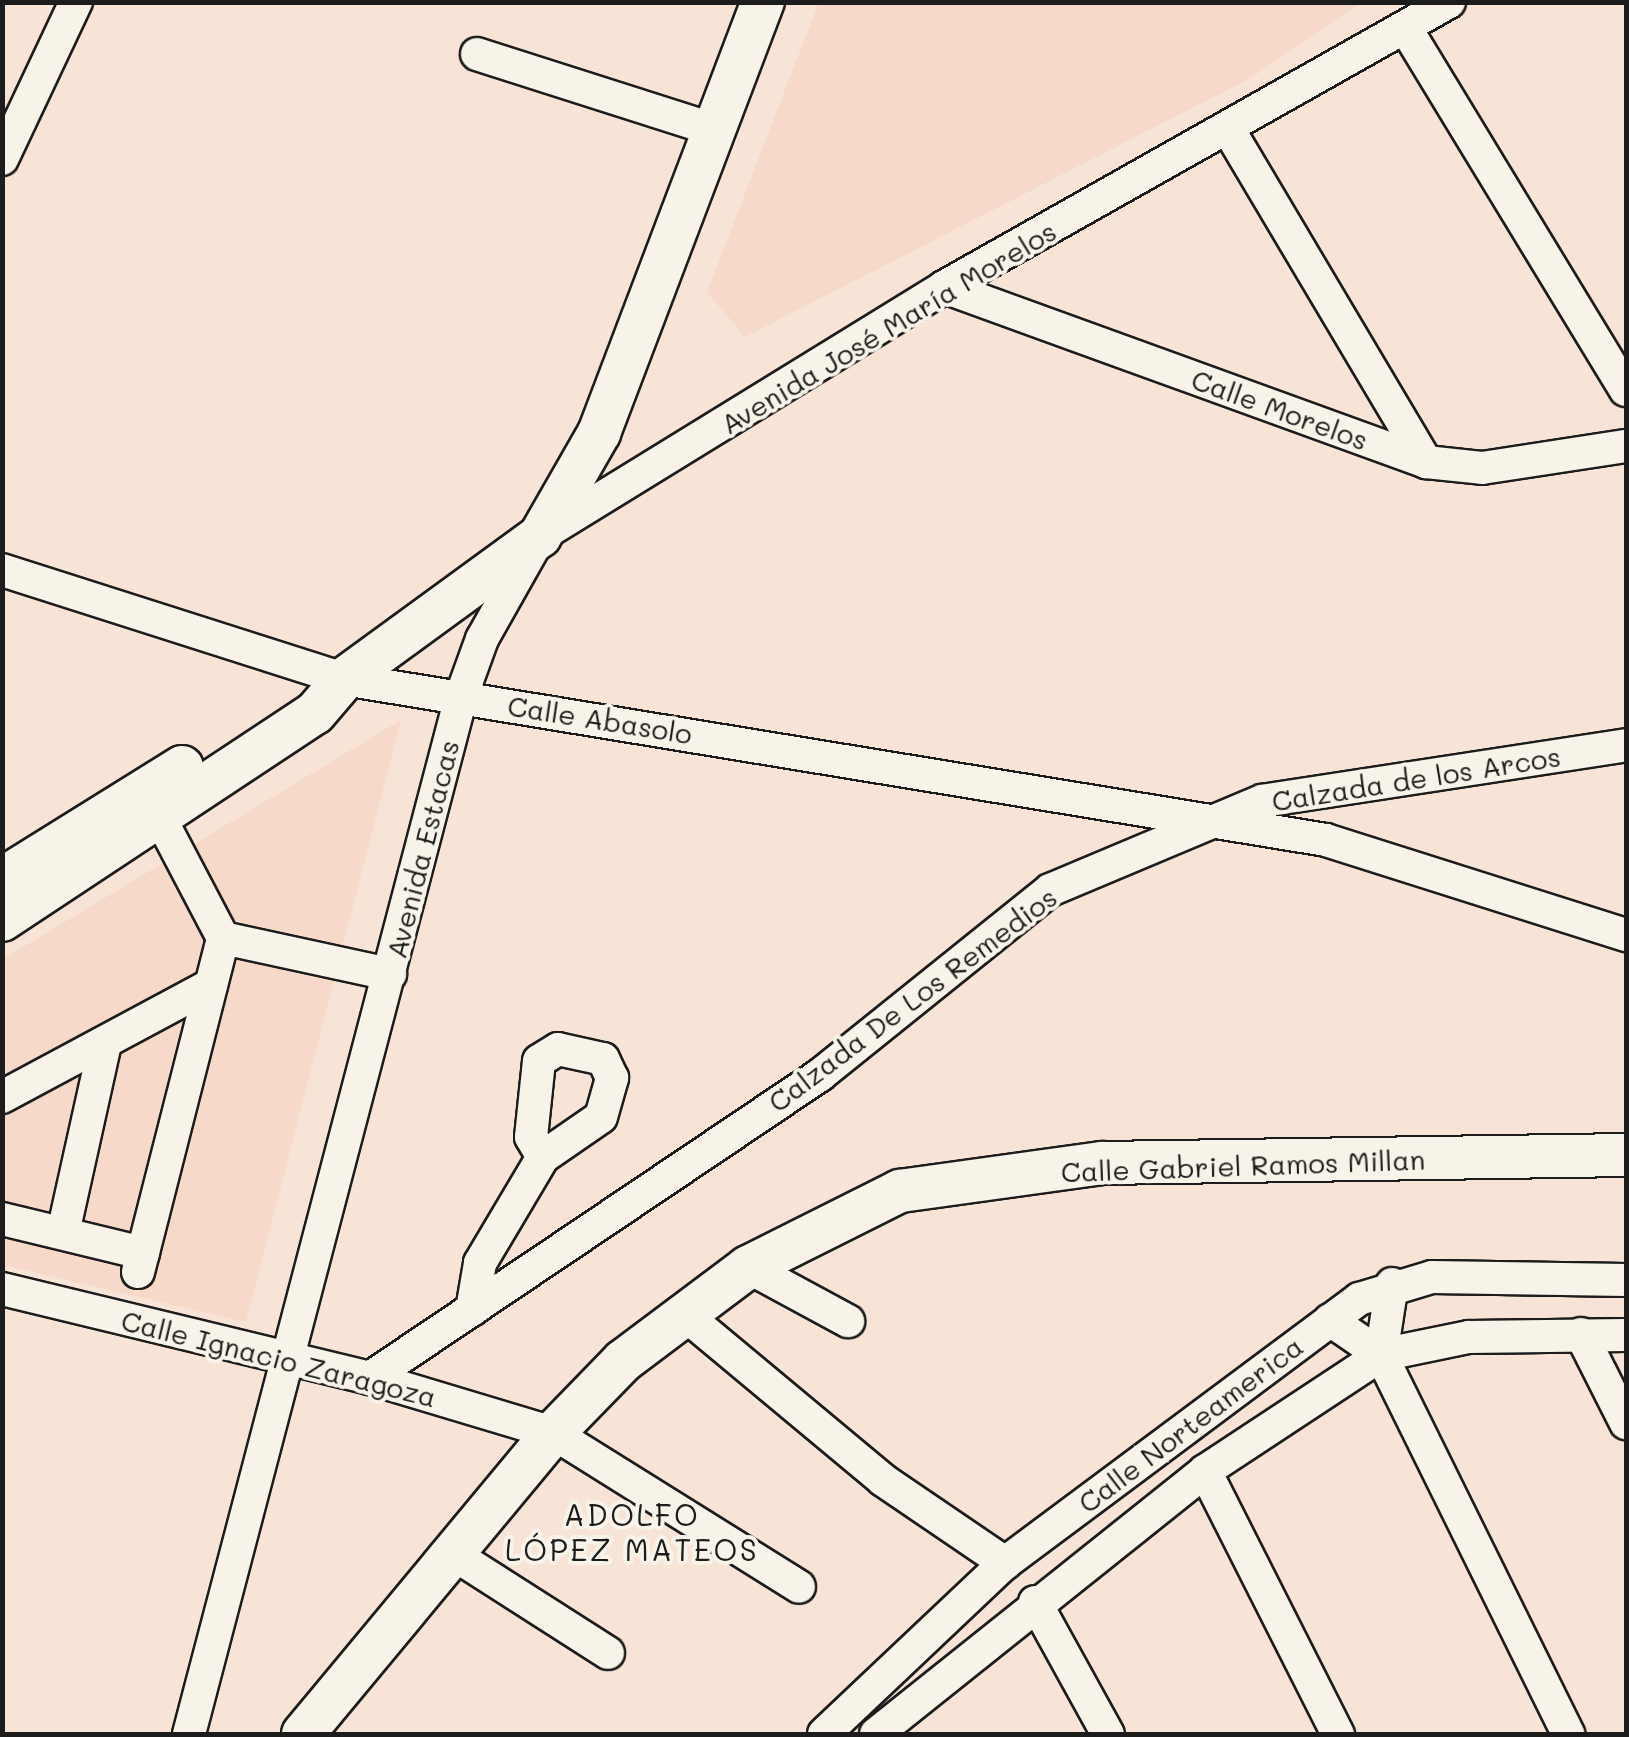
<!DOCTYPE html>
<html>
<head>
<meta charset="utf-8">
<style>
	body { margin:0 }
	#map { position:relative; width:1629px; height:1737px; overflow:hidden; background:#f7e4d6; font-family:Mali,sans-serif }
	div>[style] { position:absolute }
	.built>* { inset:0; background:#f7d9ca }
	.roads { filter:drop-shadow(2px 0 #1c1c1c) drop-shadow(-2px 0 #1c1c1c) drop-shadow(0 2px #1c1c1c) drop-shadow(0 -2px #1c1c1c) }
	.minor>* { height:32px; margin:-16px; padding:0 16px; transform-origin:16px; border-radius:16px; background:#f7f3e8 }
	.major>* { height:42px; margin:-21px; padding:0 21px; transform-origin:21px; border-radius:21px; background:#f7f3e8 }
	span { translate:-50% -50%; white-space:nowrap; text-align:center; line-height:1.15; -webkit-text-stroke:8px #f7f3e8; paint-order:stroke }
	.street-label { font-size:28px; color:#1c1c1c }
	.neighbourhood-label { font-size:30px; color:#1c1c1c; letter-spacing:2.5px }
	.frame { position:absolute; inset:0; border:5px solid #1c1c1c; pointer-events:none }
</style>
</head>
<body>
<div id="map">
	<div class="built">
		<i style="clip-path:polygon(819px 2px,1360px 2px,1360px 3px,1251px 78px,745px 337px,707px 292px)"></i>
		<i style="clip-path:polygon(401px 720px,246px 1322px,3px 1265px,3px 959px)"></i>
	</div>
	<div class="roads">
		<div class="minor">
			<i style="left:1408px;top:32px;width:419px;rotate:58.7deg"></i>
			<i style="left:477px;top:54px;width:247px;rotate:17.7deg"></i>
			<i style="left:1230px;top:132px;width:384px;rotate:59.3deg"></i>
			<i style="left:2px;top:159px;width:174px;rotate:-64.8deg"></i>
			<i style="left:944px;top:287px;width:513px;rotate:19.95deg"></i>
			<i style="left:1426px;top:462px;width:56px;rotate:6.1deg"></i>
			<i style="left:1482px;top:468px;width:146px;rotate:-8.7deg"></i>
			<i style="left:2px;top:570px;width:359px;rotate:17.7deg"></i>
			<i style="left:344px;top:679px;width:995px;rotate:9.31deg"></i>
			<i style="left:1326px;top:840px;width:315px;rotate:17.6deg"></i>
			<i style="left:159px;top:816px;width:138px;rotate:62.3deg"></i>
			<i style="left:223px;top:938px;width:171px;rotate:12.2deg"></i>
			<i style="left:2px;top:1097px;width:237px;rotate:-28.2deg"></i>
			<i style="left:2px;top:1219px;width:145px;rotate:13.6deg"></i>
			<i style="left:63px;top:1233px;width:195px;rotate:-77.5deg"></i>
			<i style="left:748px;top:1267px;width:114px;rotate:28.4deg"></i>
			<i style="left:138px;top:1272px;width:345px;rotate:-75.7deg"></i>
			<i style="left:1392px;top:1284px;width:72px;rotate:98.8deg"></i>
			<i style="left:1381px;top:1355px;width:423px;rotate:63.7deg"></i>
			<i style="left:2px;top:1289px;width:379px;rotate:13.6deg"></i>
			<i style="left:370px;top:1378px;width:191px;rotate:16.7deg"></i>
			<i style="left:553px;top:1433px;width:290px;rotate:32deg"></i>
			<i style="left:472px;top:1310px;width:48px;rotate:-80.3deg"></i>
			<i style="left:480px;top:1263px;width:123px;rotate:-59.3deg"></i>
			<i style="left:543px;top:1157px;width:70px;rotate:-34.6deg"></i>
			<i style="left:601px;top:1117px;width:41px;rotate:-74.2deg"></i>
			<i style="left:612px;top:1078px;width:21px;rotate:-115deg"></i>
			<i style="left:603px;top:1059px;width:46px;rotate:-167.5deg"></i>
			<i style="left:558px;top:1049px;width:22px;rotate:148deg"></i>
			<i style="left:539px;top:1061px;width:76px;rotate:96deg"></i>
			<i style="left:531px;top:1137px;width:23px;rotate:59deg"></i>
			<i style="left:684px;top:1314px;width:259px;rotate:39.8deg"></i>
			<i style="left:883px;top:1480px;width:148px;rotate:34.2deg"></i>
			<i style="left:1330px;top:1320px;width:62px;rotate:34.5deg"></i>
			<i style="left:1581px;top:1334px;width:100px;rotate:63.2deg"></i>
			<i style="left:370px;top:1378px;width:543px;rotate:-33.95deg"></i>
			<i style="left:820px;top:1075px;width:295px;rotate:-38.8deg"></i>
			<i style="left:1050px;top:890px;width:230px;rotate:-22.8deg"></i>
			<i style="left:1262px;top:801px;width:368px;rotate:-8.7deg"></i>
			<i style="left:1205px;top:1471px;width:295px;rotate:63.2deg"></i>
			<i style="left:458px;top:1557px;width:178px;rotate:32.6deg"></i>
			<i style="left:1035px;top:1602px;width:151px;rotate:61.1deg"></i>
			<i style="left:189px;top:1734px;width:1072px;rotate:-75.3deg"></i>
			<i style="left:461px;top:697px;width:62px;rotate:-70.1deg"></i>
			<i style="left:482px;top:639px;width:118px;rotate:-60.6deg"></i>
			<i style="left:540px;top:536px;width:475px;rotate:-31.6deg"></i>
			<i style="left:944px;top:287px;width:580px;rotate:-29.44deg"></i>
			<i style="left:824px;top:1734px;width:249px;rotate:-43.4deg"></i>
			<i style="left:1005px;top:1563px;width:442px;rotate:-36.7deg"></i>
			<i style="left:1359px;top:1299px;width:76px;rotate:-16.8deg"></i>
			<i style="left:1432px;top:1277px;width:194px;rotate:0.9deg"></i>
			<i style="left:876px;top:1734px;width:421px;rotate:-38.6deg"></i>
			<i style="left:1205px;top:1471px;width:211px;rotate:-33.4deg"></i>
			<i style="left:1381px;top:1355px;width:90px;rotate:-11.6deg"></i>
			<i style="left:1469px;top:1337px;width:157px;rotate:-0.7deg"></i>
		</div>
		<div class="major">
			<i style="left:2px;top:879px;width:212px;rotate:-31.9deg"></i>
			<i style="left:2px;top:920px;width:375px;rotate:-33.5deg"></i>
			<i style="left:315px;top:713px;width:45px;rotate:-49.5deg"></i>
			<i style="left:344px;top:679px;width:243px;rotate:-36.1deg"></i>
			<i style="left:540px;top:536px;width:119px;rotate:-60.2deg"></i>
			<i style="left:599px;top:433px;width:461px;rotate:-69.2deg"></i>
			<i style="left:303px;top:1734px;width:391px;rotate:-50.3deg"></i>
			<i style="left:553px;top:1433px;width:100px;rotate:-45.8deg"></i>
			<i style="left:623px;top:1361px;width:156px;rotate:-36.9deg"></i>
			<i style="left:748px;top:1267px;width:170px;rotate:-26.6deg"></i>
			<i style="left:900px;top:1191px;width:204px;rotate:-7.9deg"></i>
			<i style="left:1102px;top:1163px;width:524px;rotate:-0.87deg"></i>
		</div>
	</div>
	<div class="street-label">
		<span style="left:888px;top:327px;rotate:-31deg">Avenida José María Morelos</span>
		<span style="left:1280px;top:409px;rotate:20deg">Calle Morelos</span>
		<span style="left:600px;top:719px;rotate:9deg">Calle Abasolo</span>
		<span style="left:1416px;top:778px;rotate:-9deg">Calzada de los Arcos</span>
		<span style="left:422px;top:849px;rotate:-76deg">Avenida Estacas</span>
		<span style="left:912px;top:999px;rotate:-37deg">Calzada De Los Remedios</span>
		<span style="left:1243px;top:1165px;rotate:-2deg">Calle Gabriel Ramos Millan</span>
		<span style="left:279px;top:1358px;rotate:14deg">Calle Ignacio Zaragoza</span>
		<span style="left:1190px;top:1424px;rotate:-37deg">Calle Norteamerica</span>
	</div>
	<div class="neighbourhood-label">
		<span style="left:632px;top:1531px">ADOLFO<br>LÓPEZ MATEOS</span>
	</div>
	<div class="frame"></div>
</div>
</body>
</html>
